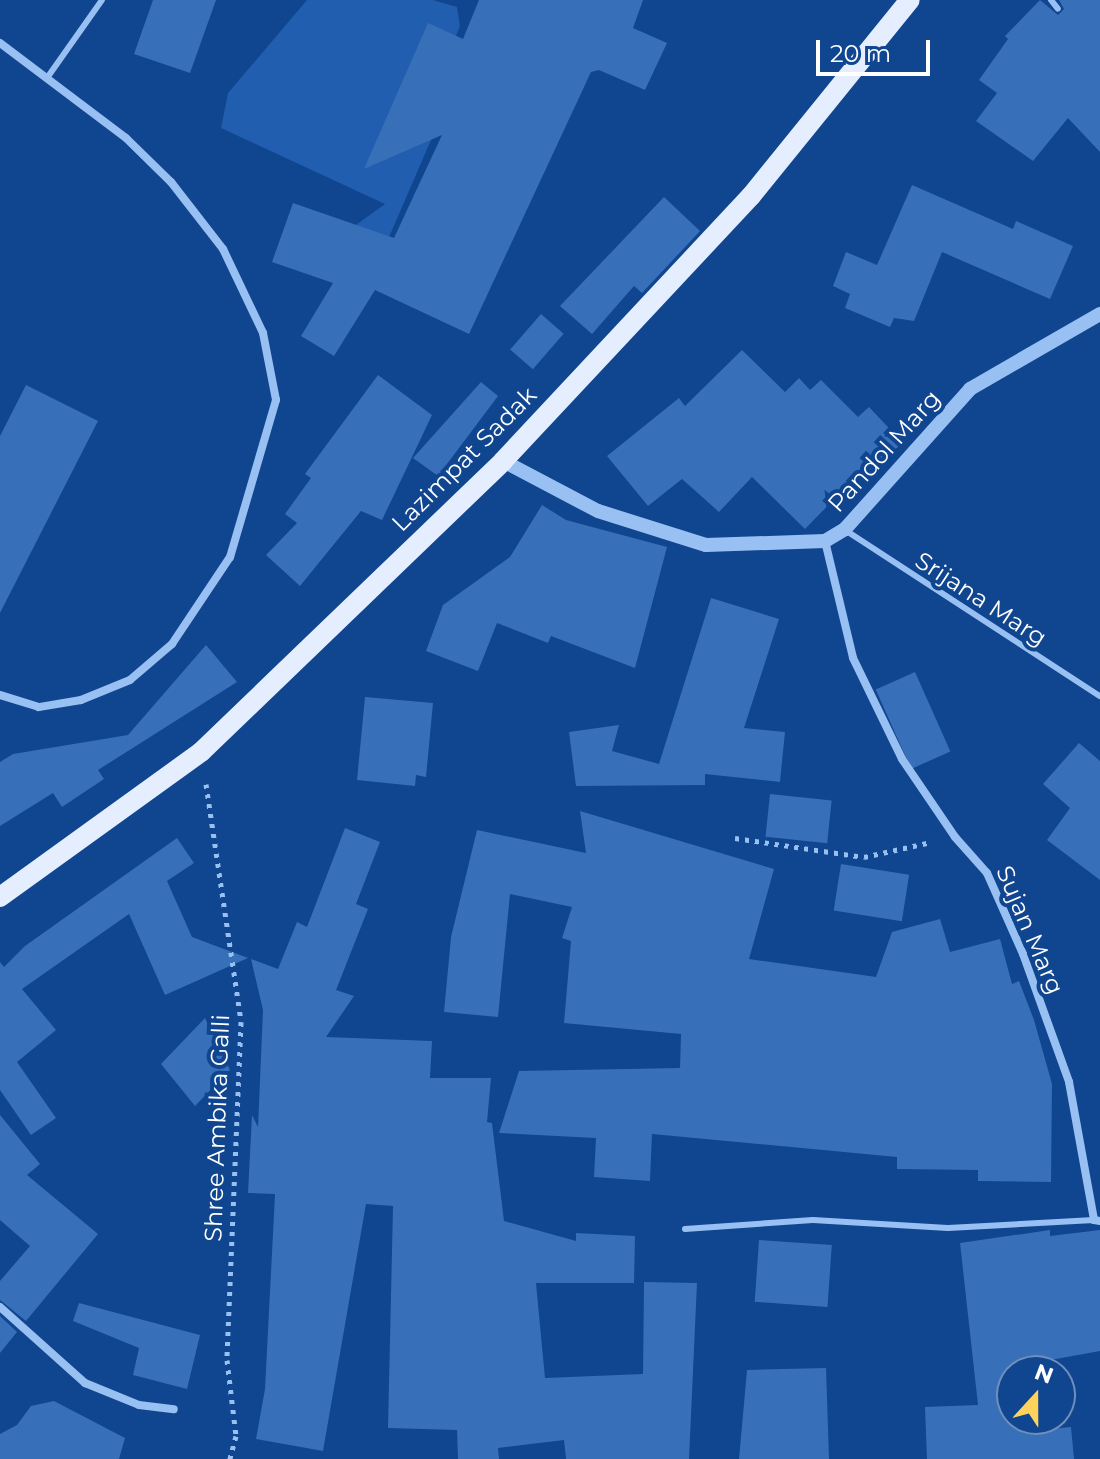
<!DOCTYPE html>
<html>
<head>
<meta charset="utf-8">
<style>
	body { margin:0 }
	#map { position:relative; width:1100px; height:1459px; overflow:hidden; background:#10458f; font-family:Montserrat,sans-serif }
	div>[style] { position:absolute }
	.green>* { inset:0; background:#215eaf }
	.building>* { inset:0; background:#386fb9; transform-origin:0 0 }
	.path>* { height:5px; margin-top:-2.5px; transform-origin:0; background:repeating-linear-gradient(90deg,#99c0f3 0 4px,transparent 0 10px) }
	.service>* { height:6px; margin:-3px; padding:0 3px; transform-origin:3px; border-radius:3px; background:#99c0f3 }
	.minor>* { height:8px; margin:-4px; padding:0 4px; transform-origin:4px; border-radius:4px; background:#99c0f3 }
	.tertiary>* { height:14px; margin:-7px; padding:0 7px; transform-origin:7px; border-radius:7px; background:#99c0f3 }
	.primary>* { height:20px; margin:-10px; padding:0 10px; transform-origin:10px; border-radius:10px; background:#e5eeff }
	span { translate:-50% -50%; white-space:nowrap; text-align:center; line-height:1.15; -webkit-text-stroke:8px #10458f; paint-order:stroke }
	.street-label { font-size:24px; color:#fff }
	.north { position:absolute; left:996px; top:1355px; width:80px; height:80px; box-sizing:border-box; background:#10458f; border:2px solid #708fbc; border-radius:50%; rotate:21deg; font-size:22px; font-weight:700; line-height:32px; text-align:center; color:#fff }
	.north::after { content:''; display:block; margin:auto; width:28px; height:36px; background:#ffd35b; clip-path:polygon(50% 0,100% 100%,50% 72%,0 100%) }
	.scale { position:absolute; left:816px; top:40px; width:114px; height:36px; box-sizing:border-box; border:4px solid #fff; border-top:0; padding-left:10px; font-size:24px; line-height:28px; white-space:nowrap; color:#fff; -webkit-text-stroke:6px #10458f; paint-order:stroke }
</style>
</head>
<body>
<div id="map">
	<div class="green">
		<i style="clip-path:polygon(307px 0,433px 0,457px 7px,460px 26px,431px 96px,447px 103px,386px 244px,353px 227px,385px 204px,221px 128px,228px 93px)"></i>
	</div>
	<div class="building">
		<i style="clip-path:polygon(153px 0,216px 0,190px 73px,134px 54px)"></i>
		<i style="clip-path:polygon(479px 0,643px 0,633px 28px,667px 43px,645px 90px,599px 70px,591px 72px,469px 334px,375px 290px,334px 356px,301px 336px,333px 283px,272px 262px,293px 203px,394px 238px,442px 135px,364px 169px,428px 23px,463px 39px)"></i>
		<i style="clip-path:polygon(1040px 0,1058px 15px,1064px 9px,1059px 0,1100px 0,1100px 152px,1068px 118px,1033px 161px,976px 121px,997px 93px,979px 80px,1008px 39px,1005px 36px)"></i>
		<i style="clip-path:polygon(912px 185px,1013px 229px,1016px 221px,1073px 246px,1050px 299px,942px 252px,914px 321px,894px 318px,890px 327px,845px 308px,850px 294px,833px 286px,846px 252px,877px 265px)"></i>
		<i style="clip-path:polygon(664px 197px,700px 231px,642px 293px,634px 286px,592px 334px,560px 306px)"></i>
		<i style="left:541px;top:314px;width:30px;height:47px;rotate:41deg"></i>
		<i style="clip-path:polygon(742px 350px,785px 392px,799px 378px,810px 390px,821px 380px,858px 417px,869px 407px,903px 443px,843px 490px,805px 529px,752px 477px,719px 512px,682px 479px,648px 506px,607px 456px,679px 398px,685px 406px)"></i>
		<i style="clip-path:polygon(378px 375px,432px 415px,382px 520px,361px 511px,300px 586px,266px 555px,297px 523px,285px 514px,311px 478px,305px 474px)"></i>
		<i style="clip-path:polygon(481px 382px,498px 396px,438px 476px,413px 458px)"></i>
		<i style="clip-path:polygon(26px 385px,98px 421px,0 613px,0 436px)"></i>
		<i style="clip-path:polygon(542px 505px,566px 520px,667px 547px,635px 668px,551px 636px,548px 643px,497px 623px,478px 671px,426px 651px,443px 605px,510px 557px)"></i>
		<i style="clip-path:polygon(711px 598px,779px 619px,744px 728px,785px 732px,780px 782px,705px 774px,705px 785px,576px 786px,569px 732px,619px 725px,612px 751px,659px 764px)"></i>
		<i style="clip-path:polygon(206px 645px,237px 682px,98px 770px,104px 779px,62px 807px,53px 793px,0 826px,0 762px,13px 754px,128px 735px)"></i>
		<i style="left:915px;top:672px;width:87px;height:43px;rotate:66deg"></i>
		<i style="clip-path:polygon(365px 697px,433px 703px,426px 777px,416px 775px,415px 786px,357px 780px)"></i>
		<i style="clip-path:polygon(1079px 743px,1100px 761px,1100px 880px,1047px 840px,1070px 808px,1043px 784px)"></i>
		<i style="left:770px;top:794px;width:62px;height:43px;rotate:6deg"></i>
		<i style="clip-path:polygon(580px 811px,774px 869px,749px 959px,876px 977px,892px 932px,940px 919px,950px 952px,1000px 939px,1012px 984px,1019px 981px,1034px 1020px,1052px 1084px,1051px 1182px,978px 1181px,978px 1170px,897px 1169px,897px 1157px,652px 1134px,650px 1181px,594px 1177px,596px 1138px,499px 1133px,519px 1071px,680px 1068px,681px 1034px,564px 1023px,571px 941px,562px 938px,572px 907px,510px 894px,498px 1017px,444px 1012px,451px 937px,477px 830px,586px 853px)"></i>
		<i style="clip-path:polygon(345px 828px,380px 842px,356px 904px,368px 909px,336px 990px,354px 996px,326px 1037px,432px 1041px,430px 1078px,491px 1078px,487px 1122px,492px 1123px,504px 1221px,576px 1241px,576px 1233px,635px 1236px,634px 1283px,536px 1283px,545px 1378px,643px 1374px,644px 1282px,697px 1283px,689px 1459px,566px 1459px,564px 1440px,498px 1448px,499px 1459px,458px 1459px,457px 1430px,388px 1428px,393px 1206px,366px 1204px,323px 1451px,256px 1439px,265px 1389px,275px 1194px,248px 1193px,252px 1115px,258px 1127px,263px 1010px,251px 959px,278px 969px,297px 922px,307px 927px)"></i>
		<i style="clip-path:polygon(177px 838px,194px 863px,167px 881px,192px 937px,248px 958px,165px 995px,129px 914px,22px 989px,56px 1030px,17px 1062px,56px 1118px,31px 1135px,0 1090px,0 962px,4px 967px,25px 946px)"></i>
		<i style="left:841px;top:864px;width:69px;height:47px;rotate:9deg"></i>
		<i style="clip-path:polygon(205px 1018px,230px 1070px,195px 1106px,161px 1064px)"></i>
		<i style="clip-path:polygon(0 1115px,40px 1164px,27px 1175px,98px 1234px,26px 1321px,0 1300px,0 1281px,30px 1246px,0 1220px)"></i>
		<i style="clip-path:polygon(1050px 1230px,1050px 1236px,1100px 1230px,1100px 1351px,1034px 1363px,1035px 1371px,1012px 1371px,1012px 1419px,1041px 1419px,1042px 1430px,1071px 1427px,1074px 1459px,927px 1459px,925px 1407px,978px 1405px,960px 1243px)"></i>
		<i style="left:759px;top:1240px;width:73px;height:62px;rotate:4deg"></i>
		<i style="clip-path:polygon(79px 1303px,200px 1335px,187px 1389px,133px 1375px,139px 1348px,73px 1321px)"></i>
		<i style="clip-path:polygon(0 1316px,17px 1332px,0 1353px)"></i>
		<i style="clip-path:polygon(826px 1368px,829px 1459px,739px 1459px,747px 1370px)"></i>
		<i style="clip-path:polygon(54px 1401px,125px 1438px,119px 1459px,0 1459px,0 1434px,17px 1425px,31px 1406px)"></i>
	</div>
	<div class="path">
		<i style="left:206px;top:784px;width:241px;rotate:81.6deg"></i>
		<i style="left:241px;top:1022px;width:338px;rotate:92.4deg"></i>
		<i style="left:227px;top:1360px;width:77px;rotate:83.2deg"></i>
		<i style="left:236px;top:1436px;width:24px;rotate:105deg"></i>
		<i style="left:735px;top:838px;width:130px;rotate:8.4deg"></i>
		<i style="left:864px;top:857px;width:69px;rotate:-12.6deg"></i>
	</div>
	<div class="service">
		<i style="left:1051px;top:0;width:11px;rotate:52deg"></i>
		<i style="left:47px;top:78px;width:95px;rotate:-54.8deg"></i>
		<i style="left:845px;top:530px;width:304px;rotate:33.1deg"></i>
		<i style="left:685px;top:1229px;width:128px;rotate:-4deg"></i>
		<i style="left:813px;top:1220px;width:135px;rotate:3.4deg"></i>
		<i style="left:948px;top:1228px;width:146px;rotate:-3.1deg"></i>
	</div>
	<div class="minor">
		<i style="left:0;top:43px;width:158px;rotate:37deg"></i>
		<i style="left:126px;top:138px;width:63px;rotate:44.4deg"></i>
		<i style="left:171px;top:182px;width:85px;rotate:52.2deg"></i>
		<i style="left:223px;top:249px;width:93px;rotate:64.5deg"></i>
		<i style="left:263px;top:333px;width:68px;rotate:79deg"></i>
		<i style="left:276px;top:400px;width:164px;rotate:106.3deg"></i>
		<i style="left:230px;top:557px;width:105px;rotate:123.7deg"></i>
		<i style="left:172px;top:644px;width:55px;rotate:139.4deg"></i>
		<i style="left:130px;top:680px;width:53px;rotate:157.8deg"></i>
		<i style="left:81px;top:700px;width:43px;rotate:170.5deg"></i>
		<i style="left:39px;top:707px;width:41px;rotate:-162.9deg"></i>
		<i style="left:825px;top:541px;width:120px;rotate:76.5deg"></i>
		<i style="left:853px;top:658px;width:112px;rotate:64.1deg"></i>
		<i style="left:902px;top:759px;width:94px;rotate:55.8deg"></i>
		<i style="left:955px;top:837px;width:48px;rotate:48.4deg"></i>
		<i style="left:987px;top:873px;width:89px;rotate:66deg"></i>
		<i style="left:1023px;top:954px;width:136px;rotate:70.2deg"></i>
		<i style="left:1069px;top:1082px;width:140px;rotate:79.7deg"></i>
		<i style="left:1094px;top:1220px;width:6px;rotate:9deg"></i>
		<i style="left:0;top:1307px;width:114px;rotate:41.8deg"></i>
		<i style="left:85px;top:1383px;width:58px;rotate:22.2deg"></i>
		<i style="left:139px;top:1405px;width:35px;rotate:7deg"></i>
	</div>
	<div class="tertiary">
		<i style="left:503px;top:461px;width:107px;rotate:27.8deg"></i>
		<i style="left:598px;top:511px;width:113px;rotate:17.5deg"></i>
		<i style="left:706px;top:545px;width:119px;rotate:-1.9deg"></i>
		<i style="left:825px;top:541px;width:23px;rotate:-31deg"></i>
		<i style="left:845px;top:529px;width:188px;rotate:-48.2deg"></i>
		<i style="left:970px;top:389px;width:150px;rotate:-30deg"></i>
	</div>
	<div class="primary">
		<i style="left:0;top:897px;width:248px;rotate:-35.8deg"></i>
		<i style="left:201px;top:752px;width:419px;rotate:-43.9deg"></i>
		<i style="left:503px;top:461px;width:363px;rotate:-46.9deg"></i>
		<i style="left:751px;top:196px;width:252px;rotate:-51deg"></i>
	</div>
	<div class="street-label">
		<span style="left:884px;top:451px;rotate:-48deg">Pandol Marg</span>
		<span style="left:464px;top:459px;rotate:-45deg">Lazimpat Sadak</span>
		<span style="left:981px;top:599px;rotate:33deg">Srijana Marg</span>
		<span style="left:1030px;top:930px;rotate:67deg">Sujan Marg</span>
		<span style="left:217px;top:1128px;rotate:-88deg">Shree Ambika Galli</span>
	</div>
	<div class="north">N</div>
	<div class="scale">20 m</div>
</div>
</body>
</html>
